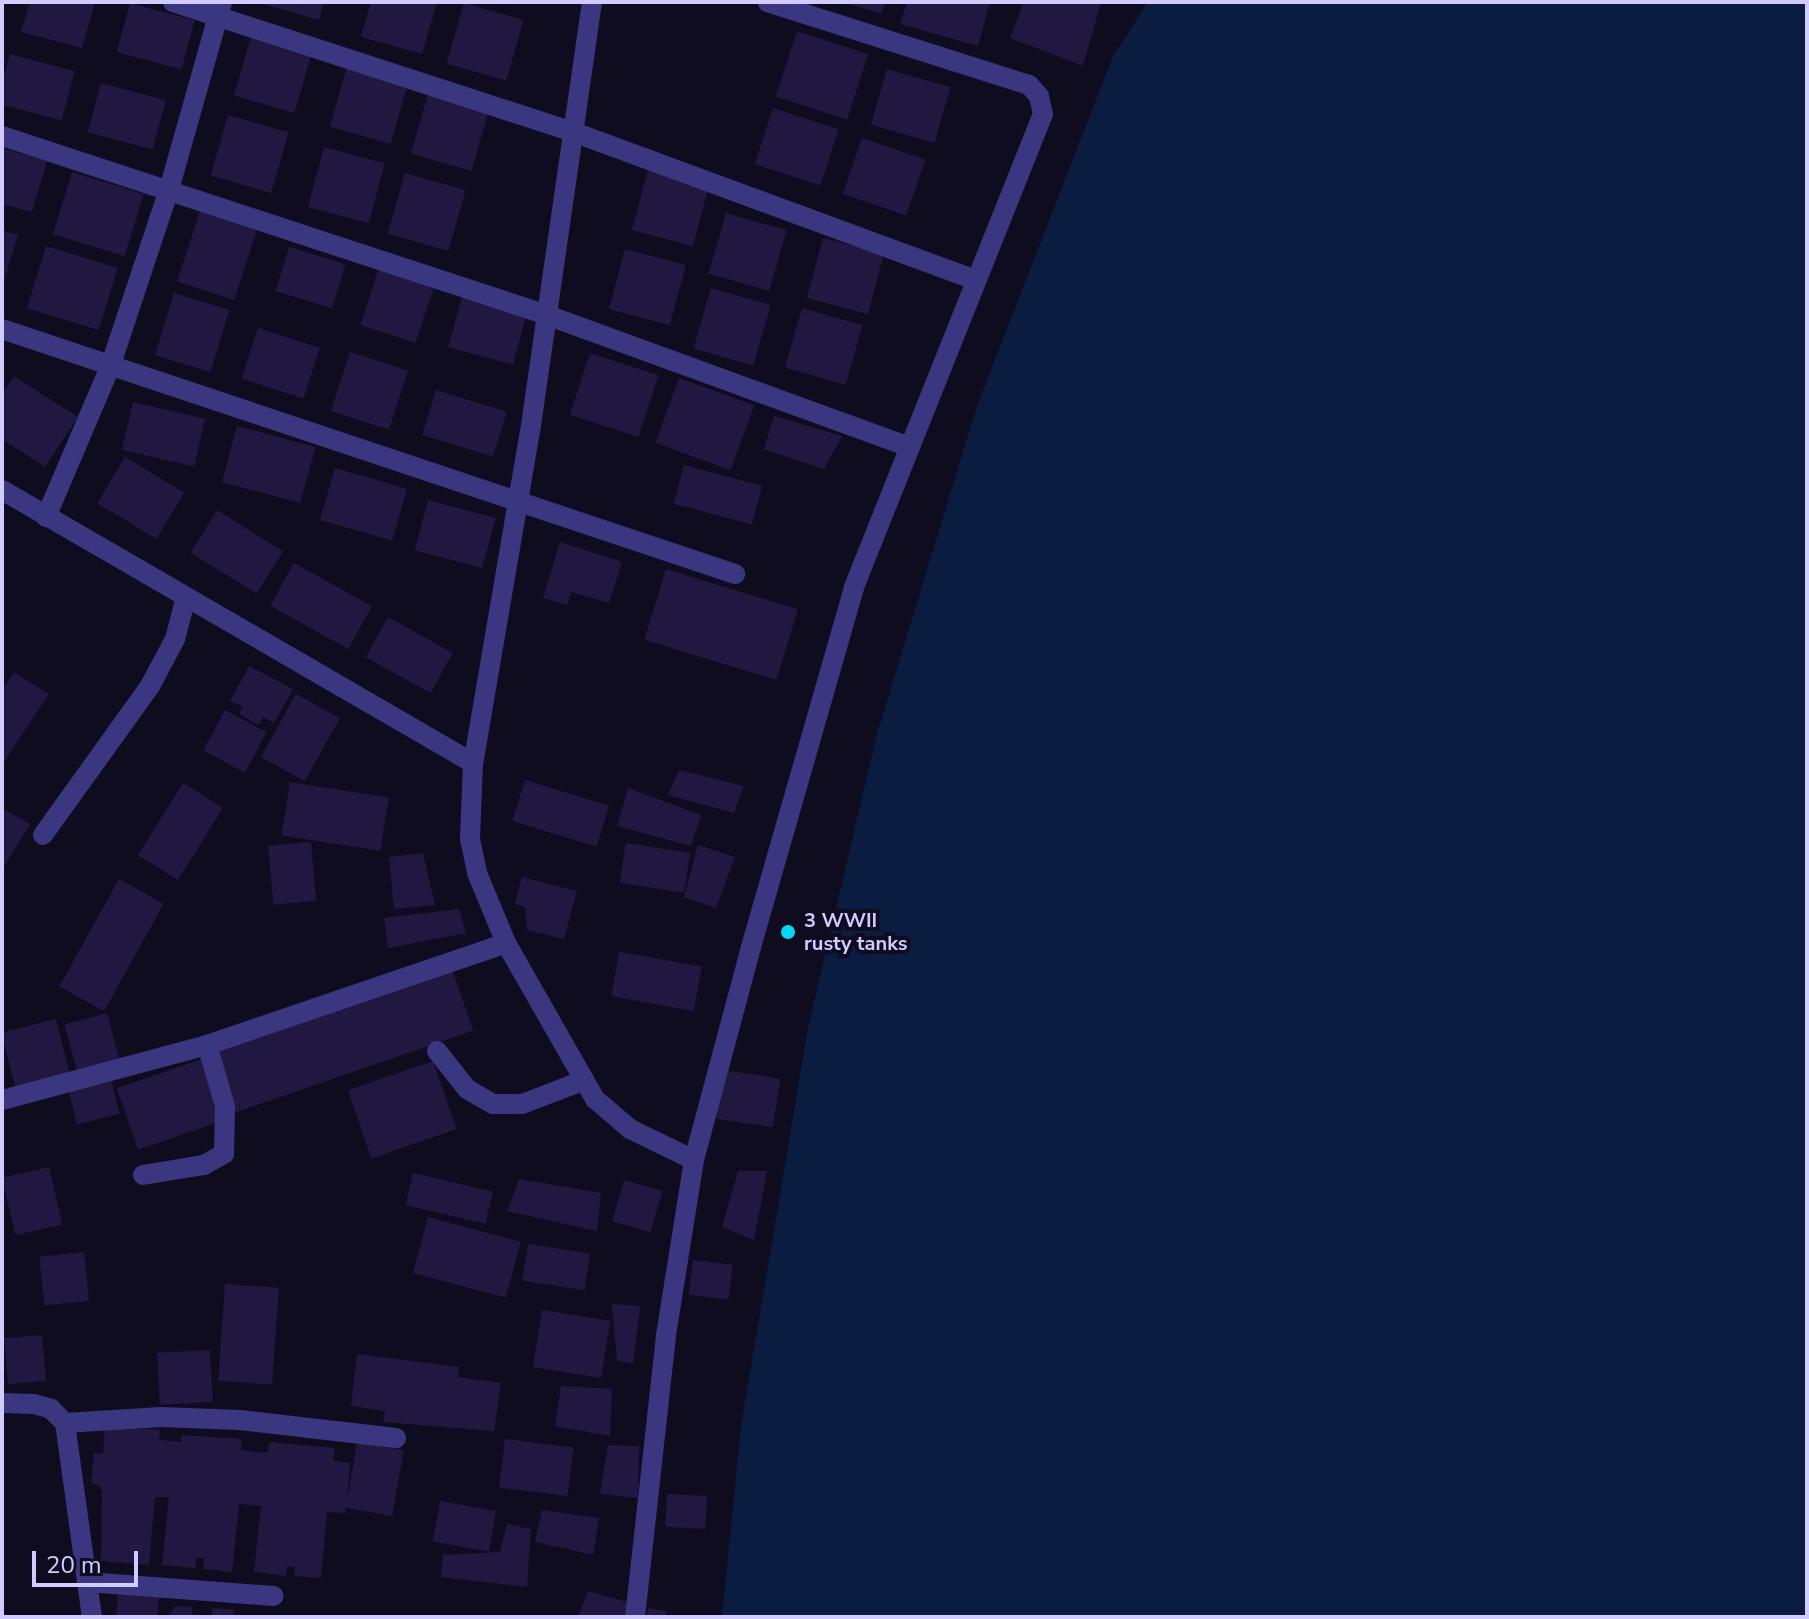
<!DOCTYPE html>
<html>
<head>
<meta charset="utf-8">
<style>
	body { margin:0 }
	#map { position:relative; width:1809px; height:1619px; overflow:hidden; background:#100c20; font-family:"Nunito Sans",sans-serif }
	div>[style] { position:absolute }
	.water>* { inset:0; background:#0a1d41 }
	.building>* { inset:0; background:#211841; transform-origin:0 0 }
	.minor>* { height:20px; margin:-10px; padding:0 10px; transform-origin:10px; border-radius:10px; background:#3b3680 }
	.dots>* { width:22px; height:22px; translate:-50% -50%; box-sizing:border-box; border:4px solid #100c20; border-radius:50% }
	span { translate:-50% -50%; white-space:nowrap; text-align:center; line-height:1.15; -webkit-text-stroke:8px #100c20; paint-order:stroke }
	.poi-label { font-size:20px; color:#d2cbff; font-weight:700 }
	.left { translate:0 -50%; text-align:left }
	.frame { position:absolute; inset:0; border:4px solid #d2cbff; pointer-events:none }
	.scale { position:absolute; left:32px; top:1551px; width:106px; height:36px; box-sizing:border-box; border:4px solid #d2cbff; border-top:0; padding-left:10px; font-size:24px; line-height:28px; white-space:nowrap; color:#d2cbff; -webkit-text-stroke:6px #100c20; paint-order:stroke }
</style>
</head>
<body>
<div id="map">
	<div class="water">
		<i style="clip-path:polygon(1148px 2px,1807px 2px,1807px 1617px,722px 1617px,741px 1426px,808px 1028px,877px 734px,977px 406px,1113px 56px)"></i>
	</div>
	<div class="building">
		<i style="clip-path:polygon(30px 2px,95px 2px,82px 48px,21px 32px)"></i>
		<i style="clip-path:polygon(257px 2px,324px 2px,319px 20px)"></i>
		<i style="clip-path:polygon(371px 2px,437px 2px,422px 54px,361px 37px)"></i>
		<i style="clip-path:polygon(844px 2px,885px 2px,881px 14px)"></i>
		<i style="clip-path:polygon(907px 2px,990px 2px,978px 46px,900px 24px)"></i>
		<i style="clip-path:polygon(1024px 2px,1101px 2px,1083px 66px,1010px 38px)"></i>
		<i style="left:130px;top:3px;width:67px;height:51px;rotate:15deg"></i>
		<i style="left:464px;top:3px;width:62px;height:63px;rotate:16deg"></i>
		<i style="left:797px;top:31px;width:75px;height:69px;rotate:18deg"></i>
		<i style="left:251px;top:36px;width:63px;height:62px;rotate:16deg"></i>
		<i style="left:10px;top:54px;width:67px;height:51px;rotate:15deg"></i>
		<i style="left:347px;top:67px;width:63px;height:62px;rotate:16deg"></i>
		<i style="left:887px;top:69px;width:66px;height:58px;rotate:16deg"></i>
		<i style="left:101px;top:83px;width:67px;height:51px;rotate:15deg"></i>
		<i style="left:428px;top:94px;width:63px;height:62px;rotate:16deg"></i>
		<i style="left:773px;top:108px;width:69px;height:59px;rotate:18deg"></i>
		<i style="left:228px;top:115px;width:63px;height:63px;rotate:16deg"></i>
		<i style="left:862px;top:138px;width:67px;height:59px;rotate:19deg"></i>
		<i style="left:324px;top:147px;width:63px;height:62px;rotate:15deg"></i>
		<i style="clip-path:polygon(2px 148px,47px 161px,32px 212px,2px 204px)"></i>
		<i style="left:648px;top:170px;width:63px;height:62px;rotate:15deg"></i>
		<i style="left:72px;top:172px;width:75px;height:65px;rotate:17deg"></i>
		<i style="left:405px;top:173px;width:63px;height:63px;rotate:16deg"></i>
		<i style="left:200px;top:211px;width:60px;height:74px;rotate:18deg"></i>
		<i style="left:726px;top:213px;width:63px;height:63px;rotate:16deg"></i>
		<i style="clip-path:polygon(2px 230px,18px 235px,3px 284px,2px 284px)"></i>
		<i style="left:823px;top:238px;width:63px;height:62px;rotate:15deg"></i>
		<i style="left:46px;top:246px;width:75px;height:65px;rotate:17deg"></i>
		<i style="left:289px;top:247px;width:59px;height:46px;rotate:17deg"></i>
		<i style="left:625px;top:249px;width:63px;height:62px;rotate:15deg"></i>
		<i style="left:379px;top:268px;width:58px;height:60px;rotate:18deg"></i>
		<i style="left:711px;top:288px;width:62px;height:63px;rotate:16deg"></i>
		<i style="left:174px;top:293px;width:58px;height:65px;rotate:17deg"></i>
		<i style="left:462px;top:296px;width:67px;height:53px;rotate:15deg"></i>
		<i style="left:802px;top:308px;width:63px;height:62px;rotate:16deg"></i>
		<i style="left:258px;top:328px;width:65px;height:53px;rotate:18deg"></i>
		<i style="left:350px;top:352px;width:61px;height:62px;rotate:18deg"></i>
		<i style="left:590px;top:353px;width:72px;height:65px;rotate:18deg"></i>
		<i style="clip-path:polygon(14px 376px,78px 417px,45px 467px,2px 439px,2px 394px)"></i>
		<i style="left:679px;top:378px;width:80px;height:69px;rotate:20deg"></i>
		<i style="left:436px;top:390px;width:74px;height:47px;rotate:17deg"></i>
		<i style="left:133px;top:402px;width:74px;height:49px;rotate:13deg"></i>
		<i style="clip-path:polygon(774px 416px,842px 436px,824px 469px,764px 449px)"></i>
		<i style="left:237px;top:426px;width:81px;height:58px;rotate:15deg"></i>
		<i style="left:125px;top:457px;width:69px;height:54px;rotate:31deg"></i>
		<i style="left:684px;top:465px;width:81px;height:40px;rotate:15deg"></i>
		<i style="left:335px;top:468px;width:75px;height:54px;rotate:16deg"></i>
		<i style="left:428px;top:500px;width:70px;height:52px;rotate:15deg"></i>
		<i style="left:217px;top:510px;width:78px;height:50px;rotate:32deg"></i>
		<i style="clip-path:polygon(560px 542px,622px 562px,609px 603px,571px 592px,567px 605px,543px 598px)"></i>
		<i style="left:294px;top:563px;width:89px;height:49px;rotate:29deg"></i>
		<i style="left:666px;top:569px;width:138px;height:74px;rotate:17deg"></i>
		<i style="left:388px;top:617px;width:74px;height:46px;rotate:29deg"></i>
		<i style="clip-path:polygon(249px 666px,293px 689px,274px 723px,263px 717px,259px 725px,239px 714px,243px 707px,230px 701px)"></i>
		<i style="clip-path:polygon(14px 672px,49px 694px,2px 765px,2px 690px)"></i>
		<i style="left:296px;top:694px;width:50px;height:72px;rotate:29deg"></i>
		<i style="left:225px;top:710px;width:47px;height:46px;rotate:28deg"></i>
		<i style="clip-path:polygon(679px 770px,744px 786px,734px 813px,668px 795px)"></i>
		<i style="left:525px;top:780px;width:88px;height:43px;rotate:17deg"></i>
		<i style="left:290px;top:782px;width:100px;height:54px;rotate:9deg"></i>
		<i style="left:183px;top:783px;width:47px;height:85px;rotate:32deg"></i>
		<i style="clip-path:polygon(628px 788px,701px 815px,691px 846px,617px 826px)"></i>
		<i style="clip-path:polygon(2px 808px,30px 824px,2px 870px)"></i>
		<i style="left:311px;top:842px;width:59px;height:43px;rotate:85deg"></i>
		<i style="left:626px;top:843px;width:65px;height:40px;rotate:9deg"></i>
		<i style="clip-path:polygon(698px 845px,735px 857px,716px 908px,684px 897px)"></i>
		<i style="clip-path:polygon(423px 853px,435px 905px,394px 909px,389px 857px)"></i>
		<i style="clip-path:polygon(522px 877px,577px 891px,564px 939px,527px 930px,525px 907px,515px 904px)"></i>
		<i style="left:119px;top:879px;width:51px;height:123px;rotate:29deg"></i>
		<i style="clip-path:polygon(459px 909px,466px 933px,388px 948px,384px 918px)"></i>
		<i style="left:619px;top:952px;width:84px;height:45px;rotate:10deg"></i>
		<i style="left:452px;top:969px;width:65px;height:252px;rotate:71deg"></i>
		<i style="left:107px;top:1013px;width:55px;height:44px;rotate:75deg"></i>
		<i style="left:56px;top:1019px;width:59px;height:56px;rotate:76deg"></i>
		<i style="left:202px;top:1059px;width:65px;height:90px;rotate:71deg"></i>
		<i style="left:433px;top:1061px;width:72px;height:90px;rotate:71deg"></i>
		<i style="left:724px;top:1070px;width:57px;height:49px;rotate:9deg"></i>
		<i style="left:110px;top:1075px;width:40px;height:44px;rotate:76deg"></i>
		<i style="left:49px;top:1167px;width:59px;height:48px;rotate:77deg"></i>
		<i style="clip-path:polygon(738px 1171px,767px 1171px,754px 1240px,722px 1227px)"></i>
		<i style="left:413px;top:1173px;width:82px;height:33px;rotate:13deg"></i>
		<i style="clip-path:polygon(519px 1179px,601px 1193px,597px 1231px,507px 1211px)"></i>
		<i style="left:624px;top:1180px;width:40px;height:43px;rotate:16deg"></i>
		<i style="left:428px;top:1217px;width:96px;height:58px;rotate:15deg"></i>
		<i style="left:528px;top:1244px;width:63px;height:37px;rotate:9deg"></i>
		<i style="left:84px;top:1252px;width:49px;height:45px;rotate:84deg"></i>
		<i style="left:693px;top:1260px;width:40px;height:35px;rotate:7deg"></i>
		<i style="left:225px;top:1284px;width:54px;height:97px;rotate:4deg"></i>
		<i style="clip-path:polygon(612px 1304px,640px 1306px,633px 1364px,617px 1360px)"></i>
		<i style="left:542px;top:1310px;width:69px;height:58px;rotate:9deg"></i>
		<i style="left:42px;top:1335px;width:46px;height:38px;rotate:85deg"></i>
		<i style="left:210px;top:1350px;width:52px;height:53px;rotate:87deg"></i>
		<i style="clip-path:polygon(357px 1354px,459px 1367px,458px 1377px,501px 1383px,494px 1431px,383px 1422px,385px 1411px,351px 1406px)"></i>
		<i style="clip-path:polygon(561px 1386px,612px 1389px,610px 1436px,555px 1426px)"></i>
		<i style="clip-path:polygon(105px 1425px,160px 1430px,159px 1440px,181px 1442px,181px 1435px,242px 1439px,241px 1450px,268px 1453px,269px 1442px,335px 1448px,333px 1461px,350px 1463px,347px 1502px,357px 1442px,404px 1450px,392px 1516px,346px 1508px,345px 1513px,327px 1512px,321px 1578px,294px 1576px,295px 1567px,287px 1566px,286px 1576px,254px 1572px,261px 1506px,239px 1504px,232px 1572px,203px 1569px,204px 1558px,196px 1558px,195px 1568px,162px 1565px,169px 1497px,155px 1497px,149px 1565px,101px 1561px,102px 1492px,99px 1485px,91px 1484px,94px 1453px,103px 1454px)"></i>
		<i style="left:505px;top:1439px;width:69px;height:49px;rotate:7deg"></i>
		<i style="clip-path:polygon(608px 1445px,639px 1446px,638px 1498px,600px 1494px)"></i>
		<i style="left:707px;top:1496px;width:33px;height:40px;rotate:93deg"></i>
		<i style="left:440px;top:1501px;width:57px;height:41px;rotate:10deg"></i>
		<i style="clip-path:polygon(542px 1510px,599px 1518px,593px 1555px,535px 1542px)"></i>
		<i style="clip-path:polygon(507px 1524px,531px 1529px,527px 1587px,441px 1577px,443px 1555px,500px 1552px)"></i>
		<i style="clip-path:polygon(588px 1591px,628px 1602px,624px 1617px,578px 1617px)"></i>
		<i style="left:118px;top:1592px;width:41px;height:25px;rotate:4deg"></i>
		<i style="clip-path:polygon(175px 1606px,192px 1607px,192px 1614px,204px 1617px,168px 1617px)"></i>
		<i style="clip-path:polygon(212px 1608px,234px 1610px,234px 1617px,212px 1617px)"></i>
		<i style="clip-path:polygon(648px 1608px,666px 1611px,666px 1617px,647px 1617px)"></i>
	</div>
	<div class="minor">
		<i style="left:173px;top:2px;width:424px;rotate:18deg"></i>
		<i style="left:576px;top:133px;width:423px;rotate:20.2deg"></i>
		<i style="left:592px;top:2px;width:433px;rotate:98.2deg"></i>
		<i style="left:530px;top:431px;width:337px;rotate:99.7deg"></i>
		<i style="left:473px;top:763px;width:76px;rotate:92.3deg"></i>
		<i style="left:470px;top:839px;width:35px;rotate:78deg"></i>
		<i style="left:477px;top:873px;width:76px;rotate:67.5deg"></i>
		<i style="left:506px;top:943px;width:180px;rotate:60.3deg"></i>
		<i style="left:595px;top:1099px;width:46px;rotate:40.6deg"></i>
		<i style="left:630px;top:1129px;width:71px;rotate:25.8deg"></i>
		<i style="left:2px;top:136px;width:570px;rotate:18.18deg"></i>
		<i style="left:544px;top:314px;width:385px;rotate:20deg"></i>
		<i style="left:2px;top:329px;width:773px;rotate:18.48deg"></i>
		<i style="left:2px;top:490px;width:544px;rotate:30.1deg"></i>
		<i style="left:46px;top:517px;width:163px;rotate:-66.9deg"></i>
		<i style="left:110px;top:367px;width:183px;rotate:-71.6deg"></i>
		<i style="left:168px;top:193px;width:198px;rotate:-74.2deg"></i>
		<i style="left:43px;top:835px;width:183px;rotate:-54.3deg"></i>
		<i style="left:150px;top:686px;width:53px;rotate:-62deg"></i>
		<i style="left:175px;top:639px;width:43px;rotate:-75.3deg"></i>
		<i style="left:437px;top:1051px;width:48px;rotate:51.7deg"></i>
		<i style="left:467px;top:1089px;width:30px;rotate:30deg"></i>
		<i style="left:493px;top:1104px;width:29px"></i>
		<i style="left:522px;top:1104px;width:67px;rotate:-20.9deg"></i>
		<i style="left:2px;top:1100px;width:212px;rotate:-15deg"></i>
		<i style="left:207px;top:1045px;width:316px;rotate:-18.8deg"></i>
		<i style="left:143px;top:1175px;width:62px;rotate:-9.3deg"></i>
		<i style="left:204px;top:1165px;width:23px;rotate:-29deg"></i>
		<i style="left:224px;top:1154px;width:48px;rotate:-88.8deg"></i>
		<i style="left:225px;top:1106px;width:64px;rotate:-106.4deg"></i>
		<i style="left:2px;top:1403px;width:32px;rotate:2deg"></i>
		<i style="left:34px;top:1404px;width:18px;rotate:16deg"></i>
		<i style="left:51px;top:1409px;width:20px;rotate:45deg"></i>
		<i style="left:65px;top:1423px;width:196px;rotate:82.1deg"></i>
		<i style="left:65px;top:1423px;width:96px;rotate:-3.6deg"></i>
		<i style="left:161px;top:1417px;width:79px;rotate:2.2deg"></i>
		<i style="left:240px;top:1420px;width:157px;rotate:6.6deg"></i>
		<i style="left:87px;top:1582px;width:187px;rotate:4.3deg"></i>
		<i style="left:635px;top:1617px;width:284px;rotate:-83.7deg"></i>
		<i style="left:666px;top:1335px;width:177px;rotate:-80.9deg"></i>
		<i style="left:694px;top:1160px;width:220px;rotate:-75deg"></i>
		<i style="left:751px;top:947px;width:374px;rotate:-74deg"></i>
		<i style="left:854px;top:587px;width:509px;rotate:-68.22deg"></i>
		<i style="left:1043px;top:114px;width:18px;rotate:-103deg"></i>
		<i style="left:1039px;top:96px;width:15px;rotate:-132deg"></i>
		<i style="left:1029px;top:85px;width:274px;rotate:-162.4deg"></i>
	</div>
	<div class="dots">
		<i style="left:788px;top:932px;background:#00d9f6"></i>
	</div>
	<div class="poi-label">
		<span class="left" style="left:804px;top:932px">3 WWII<br>rusty tanks</span>
	</div>
	<div class="frame"></div>
	<div class="scale">20 m</div>
</div>
</body>
</html>
